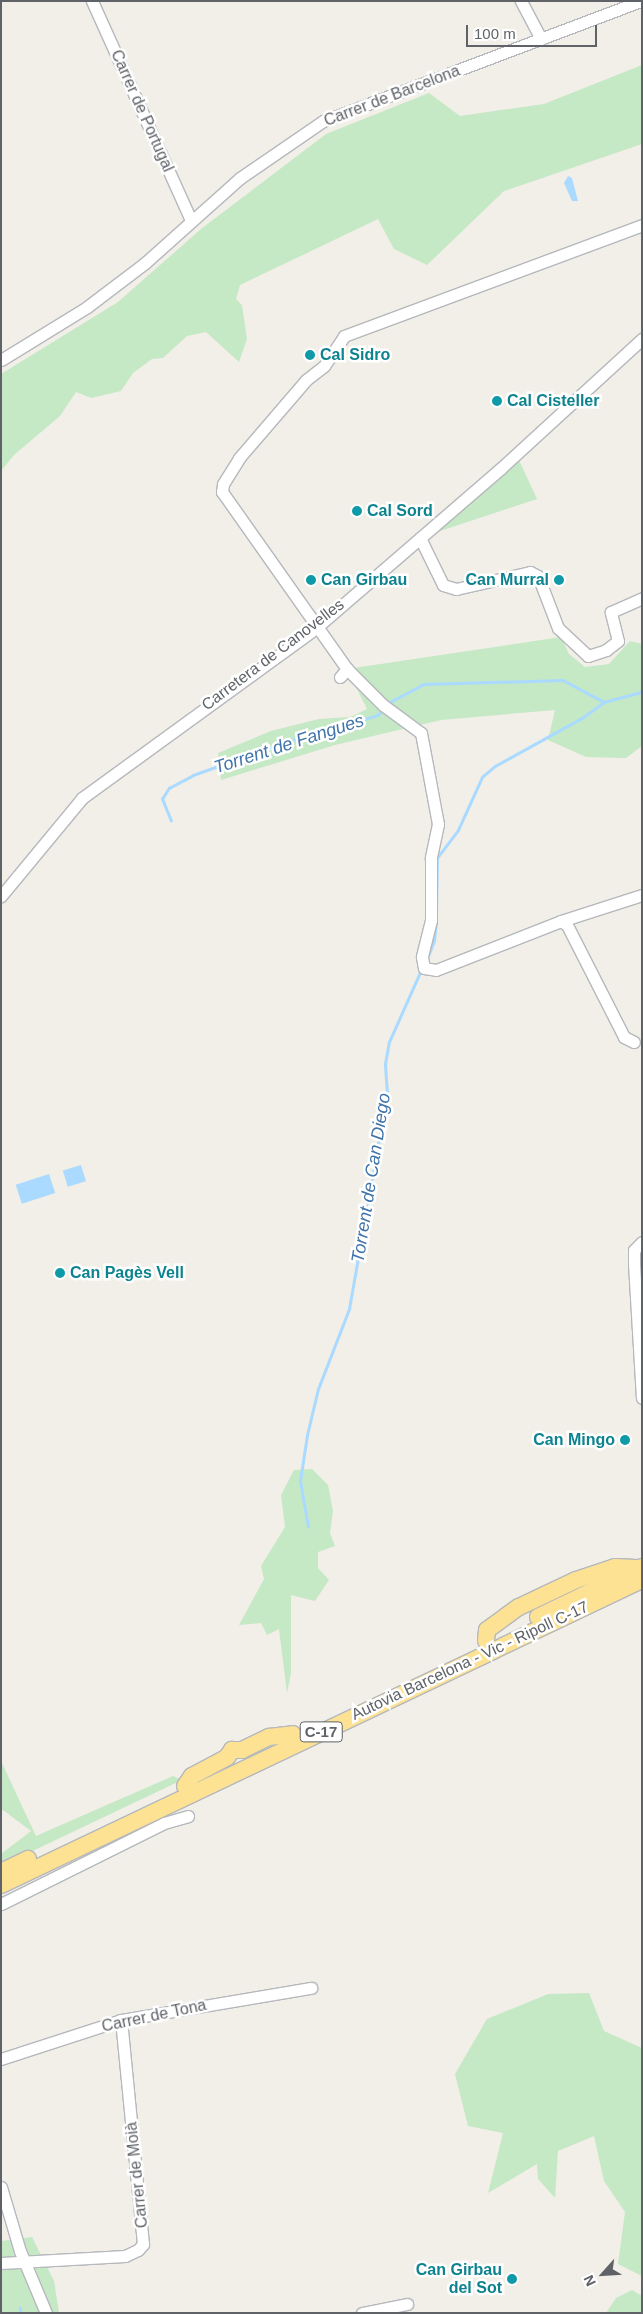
<!DOCTYPE html>
<html>
<head>
<meta charset="utf-8">
<style>
	body { margin:0 }
	#map { position:relative; width:643px; height:2314px; overflow:hidden; background:#f1efe8; font-family:Arial,sans-serif }
	div>[style] { position:absolute }
	.green>* { inset:0; background:#c5e8c5 }
	.water>* { inset:0; background:#aadaff; transform-origin:0 0 }
	.stream>* { height:2.5px; margin:-1.25px; padding:0 1.25px; transform-origin:1.25px; border-radius:1.25px; background:#aadaff }
	.roads { filter:drop-shadow(1px 0 #b5b8bc) drop-shadow(-1px 0 #b5b8bc) drop-shadow(0 1px #b5b8bc) drop-shadow(0 -1px #b5b8bc) }
	.minor>* { height:11px; margin:-5.5px; padding:0 5.5px; transform-origin:5.5px; border-radius:5.5px; background:#fff }
	.highway>* { height:16px; margin:-8px; padding:0 8px; transform-origin:8px; border-radius:8px; background:#fde293 }
	.dots>* { width:14px; height:14px; translate:-50% -50%; box-sizing:border-box; border:2px solid #fff; border-radius:50% }
	span { translate:-50% -50%; white-space:nowrap; text-align:center; line-height:1.15; -webkit-text-stroke:5px #fff; paint-order:stroke }
	.shield-label span { padding:1px 4px; background:#fff; border:1px solid; border-radius:4px; -webkit-text-stroke-width:0 }
	.shield-label { font-size:15px; color:#5f6368; font-weight:700 }
	.street-label { font-size:16px; color:#5f6368 }
	.culture-label { font-size:16px; color:#0d838f; font-weight:700 }
	.left { translate:0 -50%; text-align:left }
	.right { translate:-100% -50%; text-align:right }
	.water-label { font-size:18px; color:#4174aa; font-style:italic }
	.frame { position:absolute; inset:0; border:2px solid #5f6368; pointer-events:none }
	.north { position:absolute; left:578px; top:2249px; width:50px; height:50px; -webkit-text-stroke:4px #fff; paint-order:stroke; rotate:244deg; font-size:14px; font-weight:700; line-height:20px; text-align:center; color:#5f6368 }
	.north::after { content:''; display:block; margin:auto; width:18px; height:22px; background:#5f6368; clip-path:polygon(50% 0,100% 100%,50% 72%,0 100%) }
	.scale { position:absolute; left:466px; top:25px; width:131px; height:22px; box-sizing:border-box; border:2px solid #5f6368; border-top:0; padding-left:6px; font-size:15px; line-height:18px; white-space:nowrap; color:#5f6368; -webkit-text-stroke:4px #fff; paint-order:stroke }
</style>
</head>
<body>
<div id="map">
	<div class="green">
		<i style="clip-path:polygon(642px 65px,642px 144px,504px 191px,427px 265px,394px 249px,378px 219px,240px 285px,236px 299px,242px 305px,247px 339px,239px 362px,206px 332px,187px 336px,163px 358px,152px 359px,133px 373px,121px 391px,91px 398px,76px 392px,60px 416px,14px 455px,1px 471px,1px 374px,118px 302px,201px 229px,326px 134px,429px 93px,460px 116px,544px 104px)"></i>
		<i style="clip-path:polygon(518px 458px,537px 499px,434px 533px)"></i>
		<i style="clip-path:polygon(561px 637px,569px 654px,585px 667px,609px 664px,630px 641px,642px 644px,642px 746px,626px 758px,586px 757px,548px 740px,555px 710px,441px 720px,335px 745px,221px 780px,218px 753px,271px 731px,319px 719px,350px 717px,367px 709px,347px 669px)"></i>
		<i style="clip-path:polygon(312px 1469px,328px 1485px,333px 1511px,330px 1533px,335px 1546px,318px 1552px,318px 1568px,329px 1580px,315px 1601px,291px 1595px,291px 1673px,287px 1693px,279px 1629px,267px 1635px,261px 1623px,239px 1625px,264px 1579px,261px 1566px,285px 1527px,281px 1495px,294px 1470px)"></i>
		<i style="clip-path:polygon(1px 1761px,36px 1836px,173px 1776px,182px 1780px,1px 1866px,1px 1854px,31px 1831px,3px 1810px,1px 1812px)"></i>
		<i style="clip-path:polygon(589px 1993px,604px 2031px,642px 2048px,642px 2276px,618px 2264px,625px 2212px,604px 2181px,594px 2136px,558px 2151px,555px 2198px,538px 2179px,537px 2164px,488px 2193px,503px 2133px,468px 2126px,455px 2074px,487px 2019px,548px 1994px)"></i>
		<i style="clip-path:polygon(32px 2237px,54px 2281px,59px 2313px,1px 2313px,1px 2241px)"></i>
		<i style="clip-path:polygon(632px 2290px,642px 2296px,642px 2313px,606px 2313px,616px 2298px)"></i>
	</div>
	<div class="water">
		<i style="clip-path:polygon(568px 176px,572px 178px,578px 201px,572px 201px,564px 183px)"></i>
		<i style="left:81px;top:1165px;width:17px;height:19px;rotate:73deg"></i>
		<i style="left:49px;top:1174px;width:20px;height:35px;rotate:72deg"></i>
	</div>
	<div class="stream">
		<i style="left:388px;top:703px;width:40px;rotate:-28deg"></i>
		<i style="left:423px;top:684px;width:140px;rotate:-1.6deg"></i>
		<i style="left:563px;top:680px;width:47px;rotate:28.2deg"></i>
		<i style="left:604px;top:702px;width:39px;rotate:-15deg"></i>
		<i style="left:171px;top:821px;width:24px;rotate:-112deg"></i>
		<i style="left:162px;top:799px;width:13px;rotate:-58deg"></i>
		<i style="left:169px;top:788px;width:27px;rotate:-28deg"></i>
		<i style="left:193px;top:775px;width:117px;rotate:-19.5deg"></i>
		<i style="left:303px;top:736px;width:78px;rotate:-15.6deg"></i>
		<i style="left:378px;top:715px;width:8px;rotate:-50deg"></i>
		<i style="left:436px;top:915px;width:57px;rotate:-89deg"></i>
		<i style="left:437px;top:858px;width:35px;rotate:-53deg"></i>
		<i style="left:458px;top:830px;width:58px;rotate:-65.6deg"></i>
		<i style="left:482px;top:777px;width:17px;rotate:-40deg"></i>
		<i style="left:495px;top:766px;width:99px;rotate:-28.9deg"></i>
		<i style="left:582px;top:718px;width:27px;rotate:-36deg"></i>
		<i style="left:428px;top:956px;width:16px;rotate:-68deg"></i>
		<i style="left:434px;top:941px;width:18px;rotate:-84deg"></i>
		<i style="left:308px;top:1527px;width:47px;rotate:-99.9deg"></i>
		<i style="left:300px;top:1481px;width:47px;rotate:-81.3deg"></i>
		<i style="left:307px;top:1435px;width:47px;rotate:-76.6deg"></i>
		<i style="left:318px;top:1389px;width:86px;rotate:-68.8deg"></i>
		<i style="left:349px;top:1309px;width:218px;rotate:-80deg"></i>
		<i style="left:387px;top:1094px;width:30px;rotate:-94deg"></i>
		<i style="left:385px;top:1064px;width:22px;rotate:-80deg"></i>
		<i style="left:389px;top:1042px;width:79px;rotate:-66deg"></i>
		<i style="left:20px;top:2308px;width:5px;rotate:79deg"></i>
	</div>
	<div class="roads">
		<div class="minor">
			<i style="left:92px;top:1px;width:240px;rotate:65.7deg"></i>
			<i style="left:521px;top:1px;width:43px;rotate:62.2deg"></i>
			<i style="left:1px;top:360px;width:101px;rotate:-31.6deg"></i>
			<i style="left:87px;top:307px;width:73px;rotate:-37.2deg"></i>
			<i style="left:145px;top:263px;width:127px;rotate:-41.8deg"></i>
			<i style="left:240px;top:178px;width:101px;rotate:-34.5deg"></i>
			<i style="left:323px;top:121px;width:339px;rotate:-20.7deg"></i>
			<i style="left:420px;top:538px;width:52px;rotate:63.9deg"></i>
			<i style="left:443px;top:585px;width:14px;rotate:17deg"></i>
			<i style="left:456px;top:589px;width:76px;rotate:-12.9deg"></i>
			<i style="left:530px;top:572px;width:9px;rotate:27deg"></i>
			<i style="left:538px;top:576px;width:56px;rotate:69deg"></i>
			<i style="left:558px;top:628px;width:41px;rotate:43deg"></i>
			<i style="left:588px;top:656px;width:19px;rotate:-18deg"></i>
			<i style="left:606px;top:650px;width:15px;rotate:-37deg"></i>
			<i style="left:618px;top:641px;width:30px;rotate:-104deg"></i>
			<i style="left:611px;top:612px;width:34px;rotate:-24deg"></i>
			<i style="left:347px;top:669px;width:51px;rotate:45deg"></i>
			<i style="left:383px;top:705px;width:47px;rotate:36.4deg"></i>
			<i style="left:421px;top:733px;width:93px;rotate:79.4deg"></i>
			<i style="left:438px;top:824px;width:35px;rotate:102deg"></i>
			<i style="left:431px;top:858px;width:62px;rotate:90deg"></i>
			<i style="left:431px;top:920px;width:38px;rotate:104deg"></i>
			<i style="left:422px;top:957px;width:11px;rotate:80deg"></i>
			<i style="left:424px;top:968px;width:12px;rotate:9deg"></i>
			<i style="left:436px;top:970px;width:134px;rotate:-21.4deg"></i>
			<i style="left:561px;top:921px;width:85px;rotate:-17.8deg"></i>
			<i style="left:340px;top:677px;width:11px;rotate:-49deg"></i>
			<i style="left:347px;top:669px;width:217px;rotate:-125.2deg"></i>
			<i style="left:222px;top:492px;width:8px;rotate:-83deg"></i>
			<i style="left:223px;top:484px;width:31px;rotate:-58deg"></i>
			<i style="left:239px;top:458px;width:103px;rotate:-49.3deg"></i>
			<i style="left:306px;top:380px;width:23px;rotate:-38deg"></i>
			<i style="left:324px;top:366px;width:36px;rotate:-56deg"></i>
			<i style="left:344px;top:336px;width:318px;rotate:-20.4deg"></i>
			<i style="left:1px;top:896px;width:127px;rotate:-50.4deg"></i>
			<i style="left:82px;top:798px;width:291px;rotate:-36deg"></i>
			<i style="left:317px;top:627px;width:242px;rotate:-40.8deg"></i>
			<i style="left:500px;top:469px;width:193px;rotate:-42.5deg"></i>
			<i style="left:561px;top:921px;width:7px;rotate:34deg"></i>
			<i style="left:567px;top:925px;width:126px;rotate:63deg"></i>
			<i style="left:624px;top:1037px;width:11px;rotate:27deg"></i>
			<i style="left:642px;top:1242px;width:11px;rotate:135deg"></i>
			<i style="left:634px;top:1250px;width:14px;rotate:90deg"></i>
			<i style="left:634px;top:1264px;width:134px;rotate:86.6deg"></i>
			<i style="left:1px;top:1904px;width:182px;rotate:-26.4deg"></i>
			<i style="left:164px;top:1823px;width:25px;rotate:-16deg"></i>
			<i style="left:1px;top:2059px;width:126px;rotate:-18deg"></i>
			<i style="left:121px;top:2020px;width:193px;rotate:-9.6deg"></i>
			<i style="left:1px;top:2187px;width:67px;rotate:73.5deg"></i>
			<i style="left:20px;top:2251px;width:67px;rotate:67.2deg"></i>
			<i style="left:1px;top:2263px;width:124px;rotate:-3.2deg"></i>
			<i style="left:125px;top:2256px;width:14px;rotate:-25deg"></i>
			<i style="left:138px;top:2250px;width:8px;rotate:-50deg"></i>
			<i style="left:143px;top:2244px;width:225px;rotate:-95.6deg"></i>
			<i style="left:362px;top:2313px;width:46px;rotate:-11.3deg"></i>
		</div>
		<div class="highway">
			<i style="left:538px;top:1617px;width:115px;rotate:-25.7deg"></i>
			<i style="left:486px;top:1641px;width:11px;rotate:-85deg"></i>
			<i style="left:487px;top:1630px;width:39px;rotate:-36deg"></i>
			<i style="left:519px;top:1607px;width:63px;rotate:-25.3deg"></i>
			<i style="left:576px;top:1580px;width:41px;rotate:-18.4deg"></i>
			<i style="left:615px;top:1567px;width:21px;rotate:3deg"></i>
			<i style="left:185px;top:1786px;width:12px;rotate:-55deg"></i>
			<i style="left:192px;top:1776px;width:40px;rotate:-28deg"></i>
			<i style="left:227px;top:1757px;width:9px;rotate:-54deg"></i>
			<i style="left:232px;top:1750px;width:10px"></i>
			<i style="left:242px;top:1750px;width:30px;rotate:-26deg"></i>
			<i style="left:269px;top:1737px;width:24px;rotate:-7deg"></i>
			<i style="left:1px;top:1872px;width:30px;rotate:-26deg"></i>
			<i style="left:1px;top:1885px;width:710px;rotate:-25.45deg"></i>
		</div>
	</div>
	<div class="dots">
		<i style="left:310px;top:355px;background:#0f9aa8"></i>
		<i style="left:497px;top:401px;background:#0f9aa8"></i>
		<i style="left:357px;top:511px;background:#0f9aa8"></i>
		<i style="left:311px;top:580px;background:#0f9aa8"></i>
		<i style="left:559px;top:580px;background:#0f9aa8"></i>
		<i style="left:60px;top:1273px;background:#0f9aa8"></i>
		<i style="left:625px;top:1440px;background:#0f9aa8"></i>
		<i style="left:512px;top:2279px;background:#0f9aa8"></i>
	</div>
	<div class="shield-label">
		<span style="left:321px;top:1732px">C-17</span>
	</div>
	<div class="street-label">
		<span style="left:392px;top:96px;rotate:-21deg">Carrer de Barcelona</span>
		<span style="left:142px;top:111px;rotate:66deg">Carrer de Portugal</span>
		<span style="left:273px;top:655px;rotate:-37deg">Carretera de Canovelles</span>
		<span style="left:470px;top:1661px;rotate:-25deg">Autovia Barcelona - Vic - Ripoll C-17</span>
		<span style="left:154px;top:2016px;rotate:-12deg">Carrer de Tona</span>
		<span style="left:137px;top:2175px;rotate:-96deg">Carrer de Moià</span>
	</div>
	<div class="culture-label">
		<span class="left" style="left:320px;top:355px">Cal Sidro</span>
		<span class="left" style="left:507px;top:401px">Cal Cisteller</span>
		<span class="left" style="left:367px;top:511px">Cal Sord</span>
		<span class="left" style="left:321px;top:580px">Can Girbau</span>
		<span class="right" style="left:549px;top:580px">Can Murral</span>
		<span class="left" style="left:70px;top:1273px">Can Pagès Vell</span>
		<span class="right" style="left:615px;top:1440px">Can Mingo</span>
		<span class="right" style="left:502px;top:2279px">Can Girbau<br>del Sot</span>
	</div>
	<div class="water-label">
		<span style="left:289px;top:744px;rotate:-18deg">Torrent de Fangues</span>
		<span style="left:371px;top:1178px;rotate:-81deg">Torrent de Can Diego</span>
	</div>
	<div class="frame"></div>
	<div class="north">N</div>
	<div class="scale">100 m</div>
</div>
</body>
</html>
